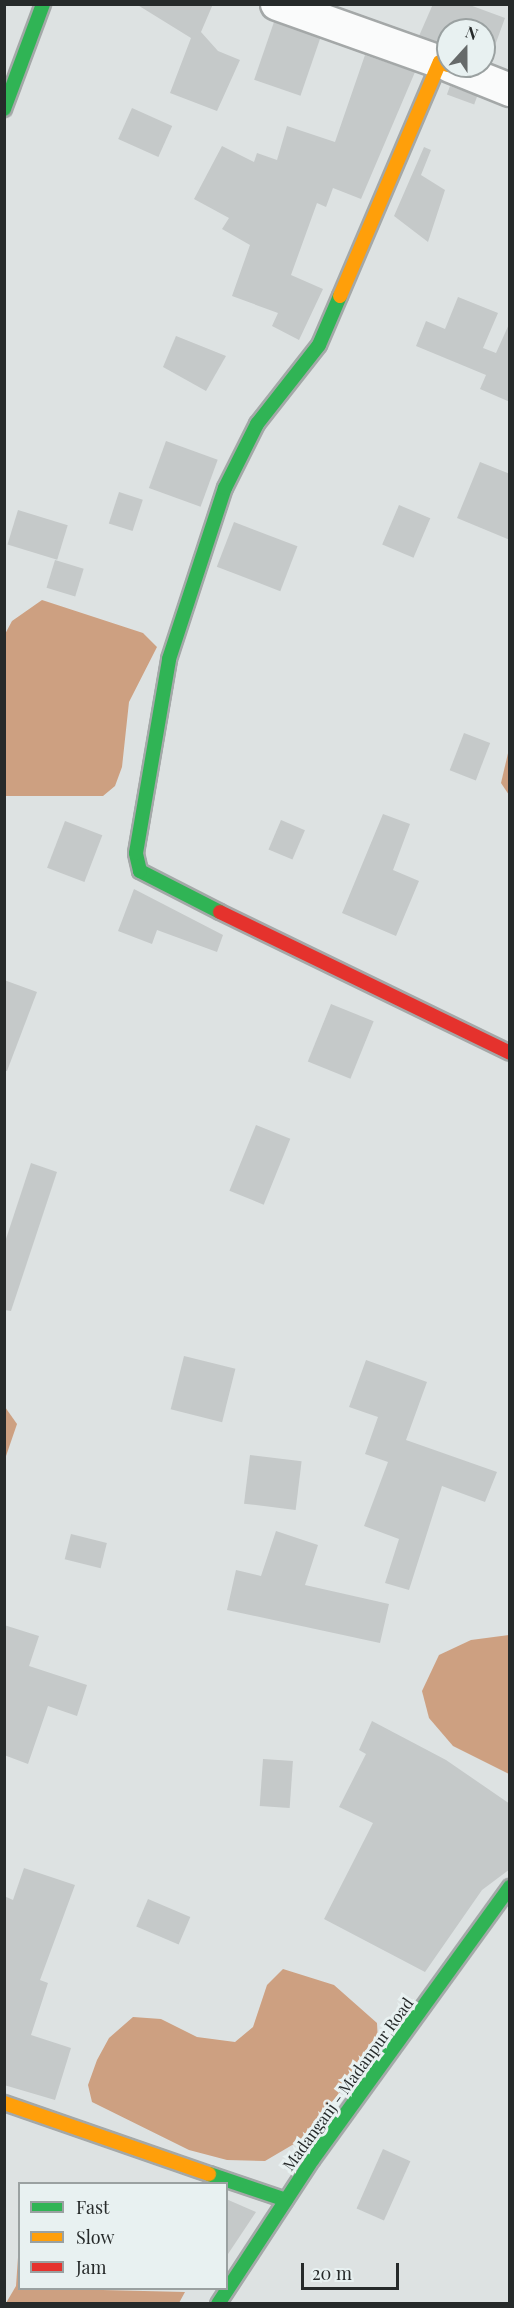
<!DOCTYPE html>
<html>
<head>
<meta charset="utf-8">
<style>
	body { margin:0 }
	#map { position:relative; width:514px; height:2308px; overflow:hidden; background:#dde2e2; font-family:"Playfair Display",serif }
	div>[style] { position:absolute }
	.water>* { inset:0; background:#cda081 }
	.building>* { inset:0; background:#c5c9c9; transform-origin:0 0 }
	.roads { filter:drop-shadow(2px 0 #a4a8a8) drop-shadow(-2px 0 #a4a8a8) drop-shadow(0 2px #a4a8a8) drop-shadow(0 -2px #a4a8a8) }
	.street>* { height:32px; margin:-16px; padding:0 16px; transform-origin:16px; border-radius:16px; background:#fafbfb }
	.fast>* { height:14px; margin:-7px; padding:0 7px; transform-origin:7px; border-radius:7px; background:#30b455 }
	.slow>* { height:14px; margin:-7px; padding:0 7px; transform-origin:7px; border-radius:7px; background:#ff9f0a }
	.jam>* { height:14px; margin:-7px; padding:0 7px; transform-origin:7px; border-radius:7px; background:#e5322d }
	span { translate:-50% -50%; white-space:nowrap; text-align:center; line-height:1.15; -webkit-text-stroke:6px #e8f1f1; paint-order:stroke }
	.street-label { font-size:16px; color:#262a2a }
	.frame { position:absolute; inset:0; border:6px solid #262a2a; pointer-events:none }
	.legend { position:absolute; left:18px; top:2182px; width:210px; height:108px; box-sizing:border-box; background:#e8f1f1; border:2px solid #9aa1a1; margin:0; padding:8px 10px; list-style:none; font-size:18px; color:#262a2a }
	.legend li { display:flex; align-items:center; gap:12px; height:30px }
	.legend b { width:30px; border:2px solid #9aa1a1 }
	.north { position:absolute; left:436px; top:18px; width:60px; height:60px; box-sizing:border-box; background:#e8f1f1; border:2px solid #9aa1a1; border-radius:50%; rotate:21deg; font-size:16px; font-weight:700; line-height:24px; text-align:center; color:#262a2a }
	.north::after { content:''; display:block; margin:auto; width:21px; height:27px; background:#666a6a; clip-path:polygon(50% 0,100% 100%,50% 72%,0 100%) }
	.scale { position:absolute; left:301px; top:2263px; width:98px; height:27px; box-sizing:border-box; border:3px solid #262a2a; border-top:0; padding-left:8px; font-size:18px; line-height:21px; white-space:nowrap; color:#262a2a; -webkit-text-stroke:4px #e8f1f1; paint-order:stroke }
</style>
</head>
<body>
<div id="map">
	<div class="water">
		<i style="clip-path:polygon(42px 600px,143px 633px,157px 647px,129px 702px,122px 767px,115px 786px,103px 796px,5px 796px,4px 636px,12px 621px)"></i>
		<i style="clip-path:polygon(509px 749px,509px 795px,501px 783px)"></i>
		<i style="clip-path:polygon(5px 1407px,17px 1424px,5px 1459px)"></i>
		<i style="clip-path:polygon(509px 1635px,510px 1635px,509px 1774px,453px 1746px,429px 1718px,422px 1691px,439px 1655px,471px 1640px)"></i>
		<i style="clip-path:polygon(283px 1969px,334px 1985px,377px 2023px,378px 2042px,367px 2060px,299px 2141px,265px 2161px,227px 2160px,189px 2150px,92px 2102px,88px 2085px,97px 2060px,109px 2038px,133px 2017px,161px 2019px,197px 2037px,235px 2042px,253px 2027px,267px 1985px)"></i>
		<i style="clip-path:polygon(19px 2243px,20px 2288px,185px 2292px,179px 2303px,6px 2303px,16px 2286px)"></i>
	</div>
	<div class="building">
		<i style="clip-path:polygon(136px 4px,213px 4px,201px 32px,218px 51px,240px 60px,217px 111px,170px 93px,191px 38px)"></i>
		<i style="clip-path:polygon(433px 4px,467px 4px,505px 18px,489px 62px,484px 60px,484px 30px,448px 30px,448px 45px,419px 36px)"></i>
		<i style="left:274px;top:22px;width:49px;height:61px;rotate:19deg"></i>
		<i style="clip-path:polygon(365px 55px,415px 72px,361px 199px,333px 188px,326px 207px,317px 203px,291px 275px,323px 289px,299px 340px,272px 326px,278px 313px,232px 296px,250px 245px,222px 229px,229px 218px,194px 199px,222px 146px,254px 162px,257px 153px,277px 160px,287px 126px,335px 142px)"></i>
		<i style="left:450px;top:86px;width:29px;height:9px;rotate:20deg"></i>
		<i style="left:132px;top:108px;width:44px;height:34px;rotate:24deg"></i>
		<i style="clip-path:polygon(424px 147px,431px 150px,421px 175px,445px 190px,428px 242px,394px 216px)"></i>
		<i style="clip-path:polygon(458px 297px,498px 313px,483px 348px,496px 353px,510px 322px,510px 402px,480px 389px,486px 375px,416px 346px,426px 321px,445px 329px)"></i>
		<i style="clip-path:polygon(176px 336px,226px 356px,206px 391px,163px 367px)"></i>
		<i style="left:166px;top:441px;width:55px;height:50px;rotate:20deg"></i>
		<i style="clip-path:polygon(480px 462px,510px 474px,510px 540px,457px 518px)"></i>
		<i style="left:119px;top:492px;width:25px;height:33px;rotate:18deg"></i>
		<i style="left:399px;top:505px;width:34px;height:43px;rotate:23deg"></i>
		<i style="left:18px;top:510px;width:52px;height:36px;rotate:17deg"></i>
		<i style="left:234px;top:522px;width:68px;height:48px;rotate:21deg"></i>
		<i style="left:55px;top:560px;width:30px;height:29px;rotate:17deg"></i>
		<i style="left:464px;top:733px;width:28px;height:40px;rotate:21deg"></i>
		<i style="clip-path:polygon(383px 814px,410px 824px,393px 870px,419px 881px,396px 936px,342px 913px)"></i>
		<i style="left:281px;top:820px;width:26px;height:32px;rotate:23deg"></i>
		<i style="left:65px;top:821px;width:40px;height:50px;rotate:21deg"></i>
		<i style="clip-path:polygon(134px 889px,223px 935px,217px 952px,157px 930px,152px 944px,118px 931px)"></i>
		<i style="clip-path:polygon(4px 980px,37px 992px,7px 1071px,4px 1071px)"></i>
		<i style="left:331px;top:1004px;width:46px;height:62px;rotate:22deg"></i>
		<i style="left:256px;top:1125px;width:37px;height:71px;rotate:22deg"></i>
		<i style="clip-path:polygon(31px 1163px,57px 1172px,11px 1311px,4px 1310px,4px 1245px)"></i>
		<i style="left:184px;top:1356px;width:53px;height:55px;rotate:14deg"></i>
		<i style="clip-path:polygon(366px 1360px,427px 1382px,406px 1440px,497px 1472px,485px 1502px,442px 1486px,409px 1590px,385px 1583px,399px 1539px,364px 1526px,388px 1462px,365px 1454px,378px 1417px,349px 1407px)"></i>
		<i style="left:250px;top:1455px;width:52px;height:49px;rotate:7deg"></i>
		<i style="clip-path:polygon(276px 1531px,318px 1545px,305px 1585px,389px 1604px,380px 1643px,227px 1610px,236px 1570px,261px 1576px)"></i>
		<i style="left:71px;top:1534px;width:37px;height:26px;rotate:14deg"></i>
		<i style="clip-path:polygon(4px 1625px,39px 1636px,29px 1666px,87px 1685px,77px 1716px,48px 1706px,28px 1764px,4px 1755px)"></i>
		<i style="clip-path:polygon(372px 1721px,446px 1760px,510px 1804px,510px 1869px,482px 1890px,425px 1972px,324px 1919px,373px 1823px,339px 1807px,366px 1754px,359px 1750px)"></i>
		<i style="left:263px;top:1759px;width:30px;height:47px;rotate:4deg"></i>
		<i style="clip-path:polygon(24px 1868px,75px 1885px,40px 1980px,48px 1983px,31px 2035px,71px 2048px,55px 2100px,4px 2085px,4px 1896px,13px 1900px)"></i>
		<i style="left:148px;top:1899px;width:46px;height:30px;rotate:23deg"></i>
		<i style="left:383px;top:2149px;width:30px;height:65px;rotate:24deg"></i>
		<i style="clip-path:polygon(226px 2199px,256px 2212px,226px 2257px)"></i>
	</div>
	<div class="roads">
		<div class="street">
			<i style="left:277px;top:4px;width:173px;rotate:19.6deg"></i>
			<i style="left:450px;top:66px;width:65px;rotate:21.8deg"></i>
		</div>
		<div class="fast">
			<i style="left:4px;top:109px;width:112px;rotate:-69.6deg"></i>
			<i style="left:220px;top:912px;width:90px;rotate:-152.9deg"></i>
			<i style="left:140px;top:871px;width:18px;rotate:-103deg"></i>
			<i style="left:136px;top:853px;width:197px;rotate:-80.3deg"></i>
			<i style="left:169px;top:659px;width:180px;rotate:-71.9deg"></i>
			<i style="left:225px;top:488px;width:72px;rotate:-63.4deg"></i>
			<i style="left:257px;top:424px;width:100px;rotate:-51.9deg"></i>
			<i style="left:319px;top:345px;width:53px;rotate:-66.8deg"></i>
			<i style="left:209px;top:2174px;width:81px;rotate:18.7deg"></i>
			<i style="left:218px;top:2304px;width:173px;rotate:-56.8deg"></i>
			<i style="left:313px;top:2159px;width:336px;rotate:-54.1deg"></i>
		</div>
		<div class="slow">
			<i style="left:340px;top:296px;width:254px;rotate:-66.9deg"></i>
			<i style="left:440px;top:62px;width:9px;rotate:21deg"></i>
			<i style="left:4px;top:2103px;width:217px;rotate:19.1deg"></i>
		</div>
		<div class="jam">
			<i style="left:220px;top:912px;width:322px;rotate:25.9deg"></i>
		</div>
	</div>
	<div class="street-label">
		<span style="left:348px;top:2084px;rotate:-54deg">Madanganj - Madanpur Road</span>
	</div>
	<div class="frame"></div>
	<ul class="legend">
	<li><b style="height:8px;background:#30b455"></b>Fast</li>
	<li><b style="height:8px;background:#ff9f0a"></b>Slow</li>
	<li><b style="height:8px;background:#e5322d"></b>Jam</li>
	</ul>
	<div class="north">N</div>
	<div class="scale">20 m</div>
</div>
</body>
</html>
